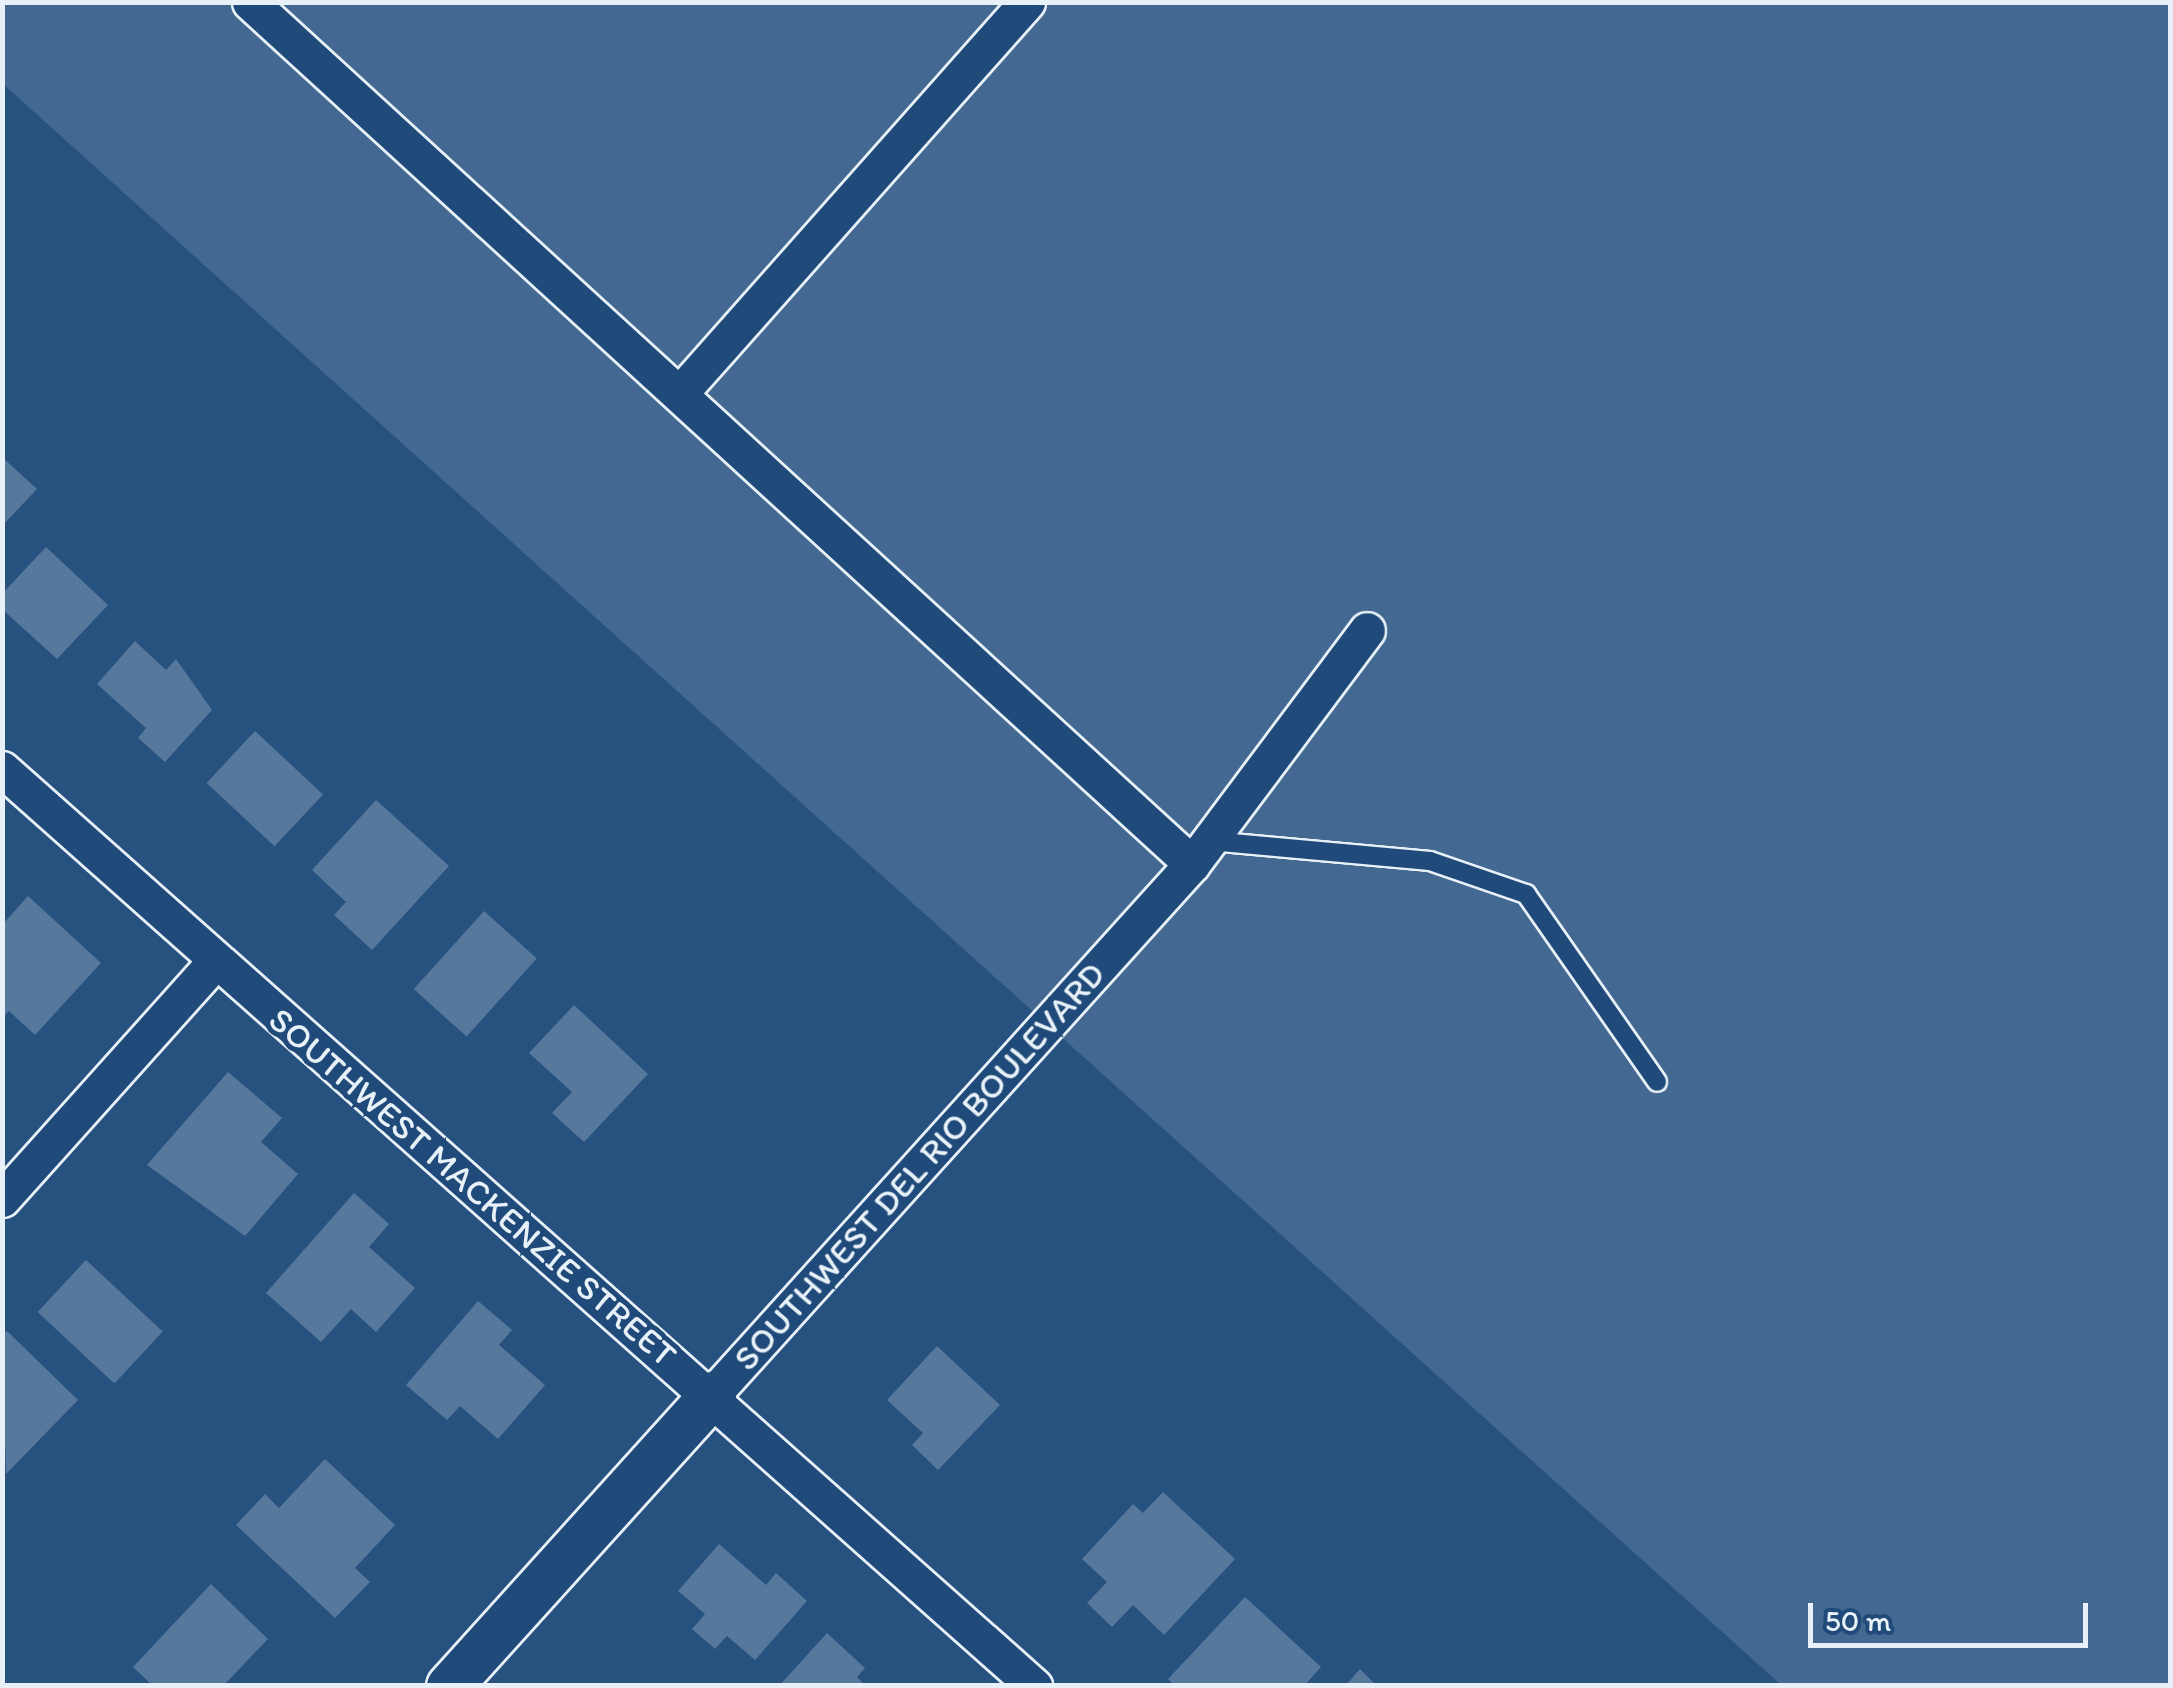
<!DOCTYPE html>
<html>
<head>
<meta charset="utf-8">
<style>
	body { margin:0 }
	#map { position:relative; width:2173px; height:1688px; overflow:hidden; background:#27517f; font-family:Itim,sans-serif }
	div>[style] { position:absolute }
	.green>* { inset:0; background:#436891 }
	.building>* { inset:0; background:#57789d; transform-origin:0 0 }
	.roads { filter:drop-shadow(2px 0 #e8f1f8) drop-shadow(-2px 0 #e8f1f8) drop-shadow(0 2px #e8f1f8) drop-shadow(0 -2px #e8f1f8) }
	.service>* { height:18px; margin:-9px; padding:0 9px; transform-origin:9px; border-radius:9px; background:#1f4a7a }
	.minor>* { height:35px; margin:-17.5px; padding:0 17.5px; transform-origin:17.5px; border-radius:17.5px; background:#1f4a7a }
	.tertiary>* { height:45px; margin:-22.5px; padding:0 22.5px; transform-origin:22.5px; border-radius:22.5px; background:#1f4a7a }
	span { translate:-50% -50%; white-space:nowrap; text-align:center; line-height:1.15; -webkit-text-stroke:10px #1f4a7a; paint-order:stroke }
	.street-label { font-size:35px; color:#e8f1f8 }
	.frame { position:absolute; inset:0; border:5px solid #e8f1f8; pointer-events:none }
	.scale { position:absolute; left:1808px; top:1603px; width:280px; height:45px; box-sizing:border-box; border:5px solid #e8f1f8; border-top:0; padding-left:12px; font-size:30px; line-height:35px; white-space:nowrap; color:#e8f1f8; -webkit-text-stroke:8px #1f4a7a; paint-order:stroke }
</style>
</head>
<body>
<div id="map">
	<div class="green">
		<i style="clip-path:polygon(3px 2px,2170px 3px,2170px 1685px,1781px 1685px,3px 84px)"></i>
	</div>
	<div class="building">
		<i style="clip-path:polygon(2px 457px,37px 489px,2px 526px)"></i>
		<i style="clip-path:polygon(46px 547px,108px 605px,57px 659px,2px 609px,2px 594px)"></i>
		<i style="clip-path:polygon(135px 641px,166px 670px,176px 659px,212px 710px,165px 762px,138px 738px,146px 728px,97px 684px)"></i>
		<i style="left:255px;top:731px;width:93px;height:71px;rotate:43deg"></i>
		<i style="clip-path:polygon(376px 800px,449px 866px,372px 950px,334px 915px,346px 902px,312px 870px)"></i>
		<i style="clip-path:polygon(28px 896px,101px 963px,35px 1035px,9px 1011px,2px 1018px,2px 925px)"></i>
		<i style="left:484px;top:911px;width:71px;height:105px;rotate:42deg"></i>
		<i style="clip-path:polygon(574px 1005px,648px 1074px,584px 1142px,552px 1113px,572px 1092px,529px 1053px)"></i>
		<i style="clip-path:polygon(228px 1072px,282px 1118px,261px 1142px,298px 1174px,245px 1236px,147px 1165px)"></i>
		<i style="clip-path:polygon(354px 1193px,389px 1224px,369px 1247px,415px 1288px,376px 1332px,351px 1309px,321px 1342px,266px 1293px)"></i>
		<i style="left:86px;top:1260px;width:105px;height:71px;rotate:43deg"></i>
		<i style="clip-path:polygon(478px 1301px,512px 1330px,499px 1345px,545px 1385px,498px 1439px,460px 1406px,447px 1420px,406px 1385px)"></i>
		<i style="clip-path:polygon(7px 1331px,78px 1400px,6px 1474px,2px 1335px)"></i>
		<i style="clip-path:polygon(937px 1346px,1000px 1405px,938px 1470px,912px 1445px,923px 1433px,887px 1400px)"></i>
		<i style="clip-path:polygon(325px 1459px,395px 1525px,355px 1568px,370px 1582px,335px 1618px,236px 1525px,265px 1494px,279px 1508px)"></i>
		<i style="clip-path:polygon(1163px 1492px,1235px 1559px,1164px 1635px,1133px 1605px,1112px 1627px,1087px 1603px,1107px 1582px,1082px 1559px,1133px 1504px,1143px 1513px)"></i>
		<i style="clip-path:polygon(719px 1544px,766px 1585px,776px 1573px,807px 1601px,755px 1660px,727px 1636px,715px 1649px,692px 1629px,705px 1614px,678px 1591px)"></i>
		<i style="clip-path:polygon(211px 1584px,268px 1639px,223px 1686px,153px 1686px,133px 1667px)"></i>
		<i style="clip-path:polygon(1245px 1597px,1321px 1667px,1304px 1686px,1175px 1686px,1168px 1679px)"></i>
		<i style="clip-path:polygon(827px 1633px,865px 1668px,857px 1677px,866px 1686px,779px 1686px)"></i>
		<i style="clip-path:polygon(1360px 1669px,1377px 1686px,1345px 1686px)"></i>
	</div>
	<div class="roads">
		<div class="service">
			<i style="left:1210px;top:841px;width:221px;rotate:5.2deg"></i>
			<i style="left:1430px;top:861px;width:102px;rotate:19deg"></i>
			<i style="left:1526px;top:894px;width:229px;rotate:55.1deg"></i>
		</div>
		<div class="minor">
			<i style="left:250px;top:2px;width:1277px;rotate:42.46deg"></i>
			<i style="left:680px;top:393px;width:523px;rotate:-48.41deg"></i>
			<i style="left:2px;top:769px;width:1381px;rotate:41.62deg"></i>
			<i style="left:2px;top:1199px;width:317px;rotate:-48.1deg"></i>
			<i style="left:713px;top:1394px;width:714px;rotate:-47.89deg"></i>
			<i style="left:1192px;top:864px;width:292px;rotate:-53.2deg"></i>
		</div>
		<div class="tertiary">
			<i style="left:449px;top:1686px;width:394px;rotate:-47.9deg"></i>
		</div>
	</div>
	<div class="street-label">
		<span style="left:919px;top:1166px;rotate:-48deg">SOUTHWEST DEL RIO BOULEVARD</span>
		<span style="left:473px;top:1187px;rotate:41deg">SOUTHWEST MACKENZIE STREET</span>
	</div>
	<div class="frame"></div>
	<div class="scale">50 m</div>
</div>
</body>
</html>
